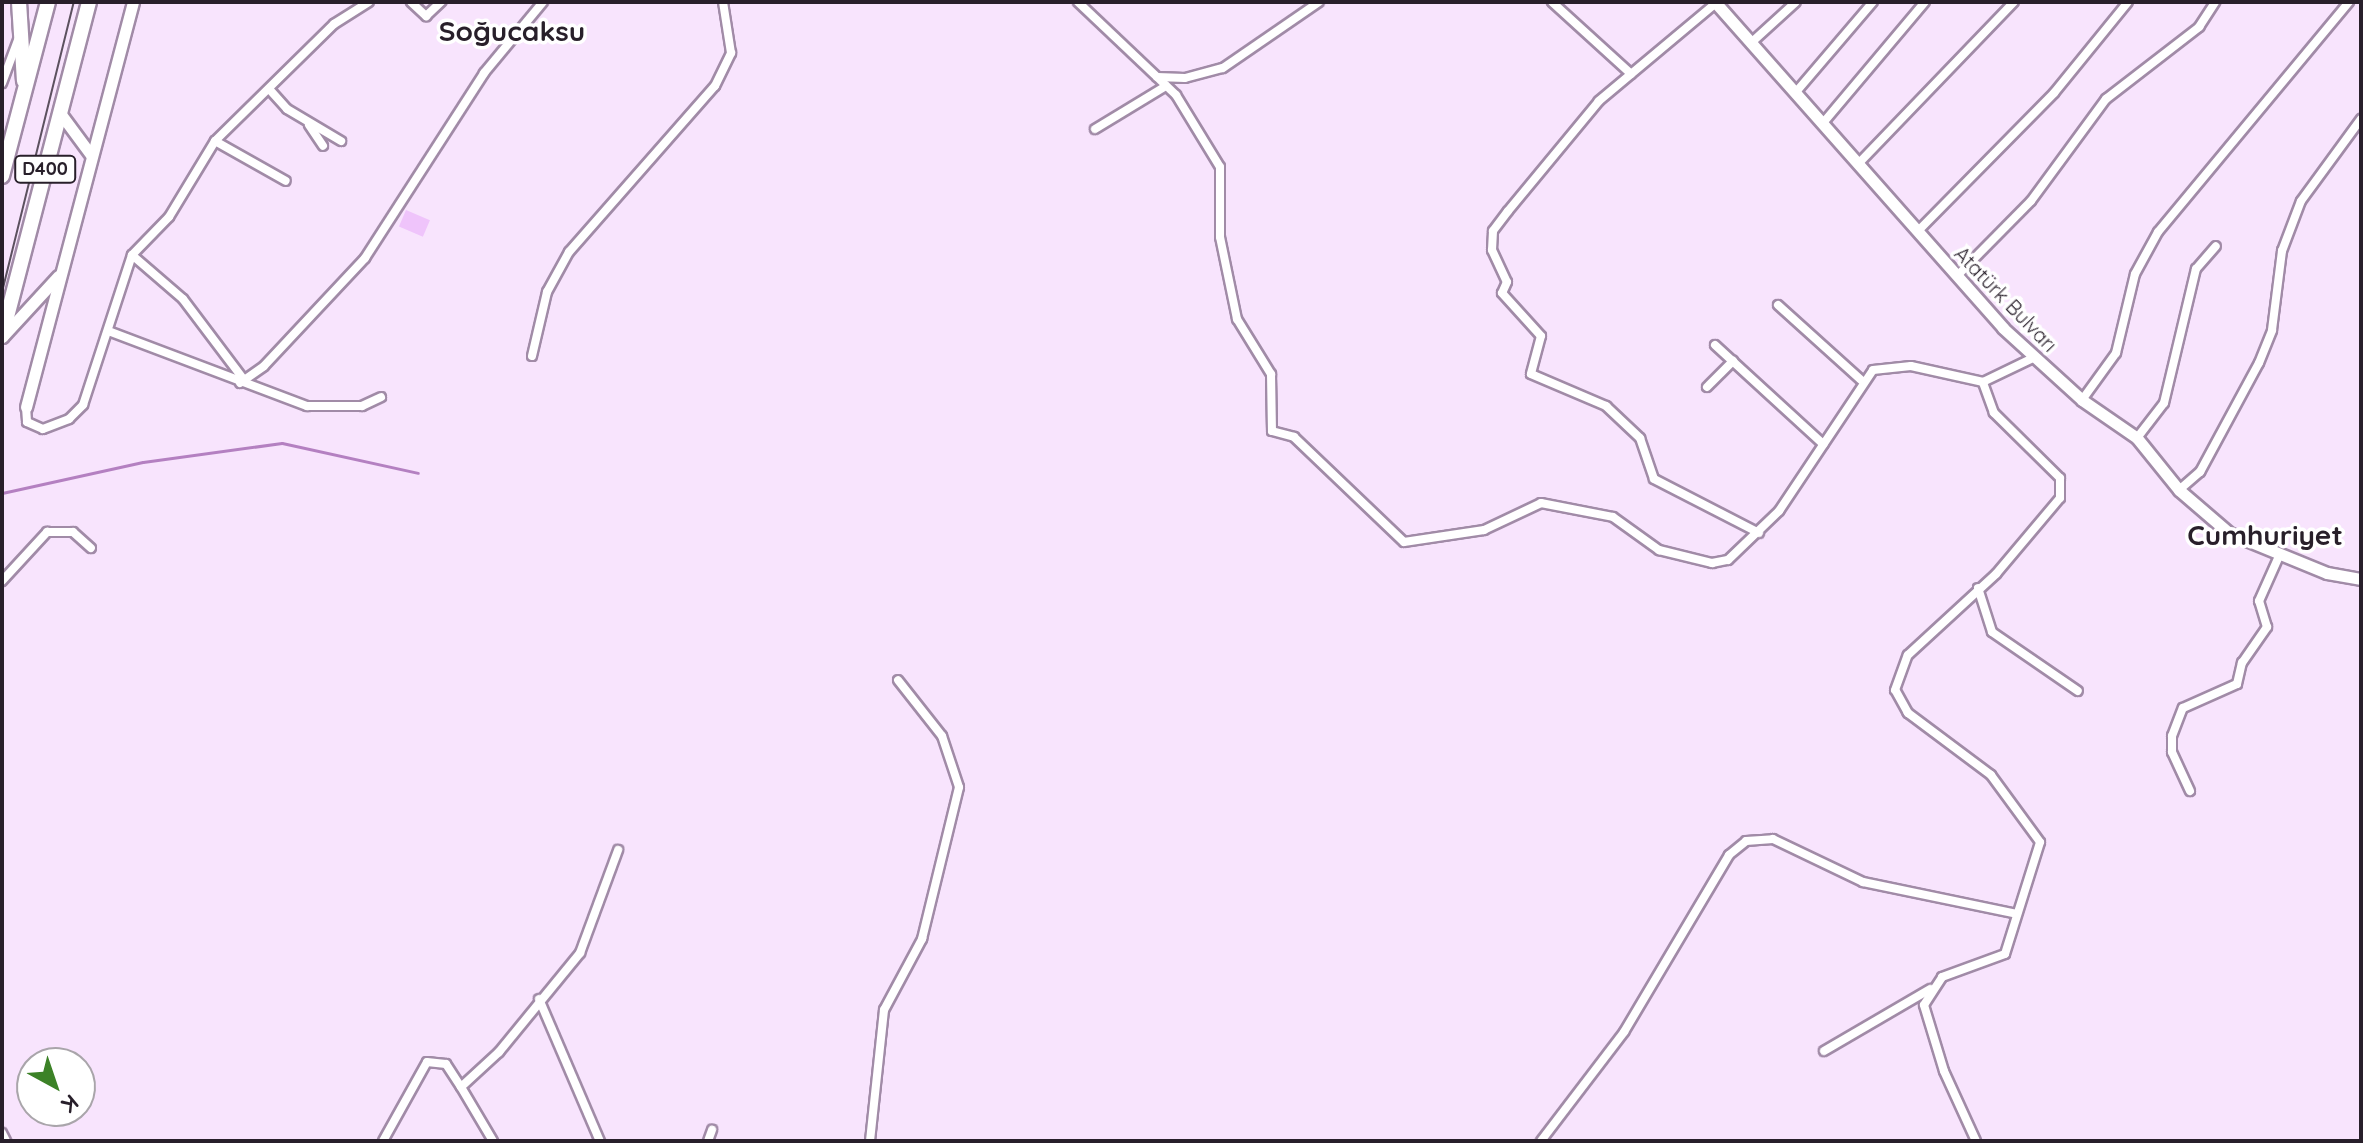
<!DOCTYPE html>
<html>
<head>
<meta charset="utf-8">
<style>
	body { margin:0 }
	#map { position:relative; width:2363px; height:1143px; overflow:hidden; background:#f8e4fd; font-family:Quicksand,sans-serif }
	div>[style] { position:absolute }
	.stream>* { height:3px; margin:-1.5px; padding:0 1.5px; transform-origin:1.5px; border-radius:1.5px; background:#b480c1 }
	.building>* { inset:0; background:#efc4fb; transform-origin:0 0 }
	.roads { filter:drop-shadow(2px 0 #a18ba7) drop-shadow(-2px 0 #a18ba7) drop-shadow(0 2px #a18ba7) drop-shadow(0 -2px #a18ba7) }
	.minor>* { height:8px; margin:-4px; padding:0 4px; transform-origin:4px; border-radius:4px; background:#fff }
	.tertiary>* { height:11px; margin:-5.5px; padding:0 5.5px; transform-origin:5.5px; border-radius:5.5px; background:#fff }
	.trunk>* { height:14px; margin:-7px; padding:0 7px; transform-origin:7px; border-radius:7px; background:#fff }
	.tram>* { height:2px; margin:-1px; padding:0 1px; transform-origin:1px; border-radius:1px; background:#5c515f }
	span { translate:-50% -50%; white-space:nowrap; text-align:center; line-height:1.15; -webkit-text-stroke:7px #fff; paint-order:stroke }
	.shield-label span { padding:2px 6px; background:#fff; border:2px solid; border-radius:6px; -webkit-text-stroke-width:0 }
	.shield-label { font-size:18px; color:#281f2a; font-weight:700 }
	.street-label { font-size:20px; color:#281f2a }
	.district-label { font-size:28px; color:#281f2a; font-weight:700 }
	.frame { position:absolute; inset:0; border:4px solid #281f2a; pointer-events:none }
	.north { position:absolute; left:16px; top:1047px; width:80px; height:80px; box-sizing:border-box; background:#fff; border:2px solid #a9a5aa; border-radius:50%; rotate:140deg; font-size:22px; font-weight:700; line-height:32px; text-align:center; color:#281f2a }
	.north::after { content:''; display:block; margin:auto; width:28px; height:36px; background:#3c8227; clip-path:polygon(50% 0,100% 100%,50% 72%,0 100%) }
</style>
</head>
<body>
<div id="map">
	<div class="stream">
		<i style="left:2px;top:493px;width:144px;rotate:-12.4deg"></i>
		<i style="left:143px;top:462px;width:140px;rotate:-7.8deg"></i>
		<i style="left:282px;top:443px;width:139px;rotate:12.4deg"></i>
	</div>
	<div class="building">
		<i style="left:406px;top:210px;width:26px;height:18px;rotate:23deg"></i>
	</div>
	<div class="roads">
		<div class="minor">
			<i style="left:411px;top:2px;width:21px;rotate:43deg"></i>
			<i style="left:426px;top:16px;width:21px;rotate:-43deg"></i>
			<i style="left:1078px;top:2px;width:135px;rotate:43.5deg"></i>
			<i style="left:1176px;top:95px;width:84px;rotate:58.6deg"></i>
			<i style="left:1220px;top:167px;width:70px;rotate:90deg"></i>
			<i style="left:1220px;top:237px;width:84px;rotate:78.3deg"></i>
			<i style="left:1237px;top:319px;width:65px;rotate:58.3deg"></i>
			<i style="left:1271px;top:374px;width:57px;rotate:89deg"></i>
			<i style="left:1272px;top:431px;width:23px;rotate:15deg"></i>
			<i style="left:1294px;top:437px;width:152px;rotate:43.7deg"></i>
			<i style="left:1404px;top:542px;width:81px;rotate:-8.5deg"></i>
			<i style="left:1484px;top:530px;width:63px;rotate:-25.3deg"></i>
			<i style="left:1541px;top:503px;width:73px;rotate:11deg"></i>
			<i style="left:1613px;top:517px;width:57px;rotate:35.7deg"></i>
			<i style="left:1659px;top:550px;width:55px;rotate:13.8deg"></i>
			<i style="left:1712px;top:563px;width:16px;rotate:-11deg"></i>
			<i style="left:1728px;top:560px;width:71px;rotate:-43.9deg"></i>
			<i style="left:1779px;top:511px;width:169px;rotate:-56.3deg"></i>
			<i style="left:1873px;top:370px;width:38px;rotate:-6deg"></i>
			<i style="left:1911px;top:366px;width:74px;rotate:12.5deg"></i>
			<i style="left:1983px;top:382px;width:58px;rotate:-25.7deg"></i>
			<i style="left:1552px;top:2px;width:107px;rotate:42.3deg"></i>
			<i style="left:1716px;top:3px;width:153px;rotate:140.1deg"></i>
			<i style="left:1599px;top:101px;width:143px;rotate:129.6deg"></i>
			<i style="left:1508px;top:211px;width:25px;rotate:127deg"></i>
			<i style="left:1493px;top:231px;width:19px;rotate:93deg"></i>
			<i style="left:1492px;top:250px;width:35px;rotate:65deg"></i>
			<i style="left:1507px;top:282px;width:12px;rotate:114deg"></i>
			<i style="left:1502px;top:293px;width:58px;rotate:47.8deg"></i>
			<i style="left:1541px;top:336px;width:39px;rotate:105deg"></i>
			<i style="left:1531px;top:374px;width:82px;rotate:23.1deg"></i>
			<i style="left:1606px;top:406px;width:47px;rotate:43.3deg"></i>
			<i style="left:1640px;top:438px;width:43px;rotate:71.1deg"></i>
			<i style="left:1654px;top:479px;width:118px;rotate:27.2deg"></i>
			<i style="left:1752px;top:42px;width:59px;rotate:-42.3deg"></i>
			<i style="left:1157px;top:77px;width:28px;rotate:2deg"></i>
			<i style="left:1185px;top:78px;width:39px;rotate:-15deg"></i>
			<i style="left:1223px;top:68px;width:116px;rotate:-34.5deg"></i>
			<i style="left:2px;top:83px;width:46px;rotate:-69.6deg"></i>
			<i style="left:270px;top:90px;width:25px;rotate:48deg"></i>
			<i style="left:287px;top:109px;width:63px;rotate:30.7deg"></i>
			<i style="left:1796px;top:92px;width:118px;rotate:-49.5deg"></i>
			<i style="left:1823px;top:123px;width:158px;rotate:-49.9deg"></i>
			<i style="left:309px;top:125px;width:25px;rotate:56deg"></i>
			<i style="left:1095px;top:129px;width:83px;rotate:-31.2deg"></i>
			<i style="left:215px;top:141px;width:81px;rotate:29.4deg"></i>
			<i style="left:1859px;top:163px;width:223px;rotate:-46.1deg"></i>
			<i style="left:1918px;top:231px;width:194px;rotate:-45.4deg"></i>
			<i style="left:2054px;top:93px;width:117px;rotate:-50.9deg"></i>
			<i style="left:132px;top:255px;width:67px;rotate:40.8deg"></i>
			<i style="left:183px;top:299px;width:101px;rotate:53deg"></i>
			<i style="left:1957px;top:276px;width:105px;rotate:-45.4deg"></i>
			<i style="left:2031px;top:201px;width:127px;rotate:-53.7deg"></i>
			<i style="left:2106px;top:99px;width:118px;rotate:-37.7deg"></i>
			<i style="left:2199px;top:27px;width:30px;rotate:-57deg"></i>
			<i style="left:1778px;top:305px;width:112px;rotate:42.1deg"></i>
			<i style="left:111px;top:332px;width:210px;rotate:20.7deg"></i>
			<i style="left:307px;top:406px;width:55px"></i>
			<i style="left:362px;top:406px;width:21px;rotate:-25deg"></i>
			<i style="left:1715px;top:345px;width:147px;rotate:42.5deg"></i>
			<i style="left:532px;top:356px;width:66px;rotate:-76.8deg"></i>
			<i style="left:547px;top:292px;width:46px;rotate:-61.2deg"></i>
			<i style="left:569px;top:252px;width:221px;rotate:-48.7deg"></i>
			<i style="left:715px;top:86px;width:37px;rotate:-64deg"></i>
			<i style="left:731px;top:53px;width:52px;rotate:-98.9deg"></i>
			<i style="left:240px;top:383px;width:29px;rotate:-35deg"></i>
			<i style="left:264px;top:366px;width:148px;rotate:-46.9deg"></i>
			<i style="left:365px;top:258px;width:220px;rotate:-57.2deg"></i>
			<i style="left:484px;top:73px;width:92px;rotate:-50.3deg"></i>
			<i style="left:1707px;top:387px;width:37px;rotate:-45deg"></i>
			<i style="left:2082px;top:400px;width:58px;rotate:-54.1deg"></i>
			<i style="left:2116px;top:353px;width:81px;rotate:-76.5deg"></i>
			<i style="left:2135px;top:274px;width:48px;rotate:-61.3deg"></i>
			<i style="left:2158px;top:232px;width:299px;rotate:-50.3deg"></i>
			<i style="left:26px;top:407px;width:15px;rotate:86deg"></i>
			<i style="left:27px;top:422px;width:17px;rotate:24deg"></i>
			<i style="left:43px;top:429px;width:28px;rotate:-21deg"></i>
			<i style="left:69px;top:419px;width:20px;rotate:-45deg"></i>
			<i style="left:83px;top:405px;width:158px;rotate:-71.9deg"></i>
			<i style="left:132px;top:255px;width:53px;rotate:-45.8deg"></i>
			<i style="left:169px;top:217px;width:89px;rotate:-58.8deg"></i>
			<i style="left:215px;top:141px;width:167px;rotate:-44.5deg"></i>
			<i style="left:334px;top:24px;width:41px;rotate:-32.2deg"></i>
			<i style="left:2137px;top:438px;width:44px;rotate:-52.4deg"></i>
			<i style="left:2164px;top:403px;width:138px;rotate:-76.6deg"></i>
			<i style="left:2196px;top:269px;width:30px;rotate:-49deg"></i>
			<i style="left:2179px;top:490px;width:28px;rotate:-41deg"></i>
			<i style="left:2200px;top:472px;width:124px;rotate:-61.6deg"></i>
			<i style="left:2259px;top:363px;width:35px;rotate:-68deg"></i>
			<i style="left:2272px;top:330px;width:80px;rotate:-82.8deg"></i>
			<i style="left:2282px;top:251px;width:53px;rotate:-69.2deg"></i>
			<i style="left:2301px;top:201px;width:102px;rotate:-53.8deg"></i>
			<i style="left:2px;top:581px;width:67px;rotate:-47.4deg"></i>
			<i style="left:47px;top:532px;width:26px"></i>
			<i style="left:73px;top:532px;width:24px;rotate:42deg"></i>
			<i style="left:1978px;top:588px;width:46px;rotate:72.3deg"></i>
			<i style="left:1992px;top:632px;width:104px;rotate:34.5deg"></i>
			<i style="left:2190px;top:791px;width:43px;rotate:-114.8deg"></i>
			<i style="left:2172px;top:752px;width:16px;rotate:-90deg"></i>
			<i style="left:2172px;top:736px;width:30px;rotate:-69deg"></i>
			<i style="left:2183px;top:708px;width:59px;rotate:-24deg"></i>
			<i style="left:2237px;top:684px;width:22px;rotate:-77deg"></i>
			<i style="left:2242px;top:663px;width:44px;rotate:-55.2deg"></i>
			<i style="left:2267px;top:627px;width:27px;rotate:-107deg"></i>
			<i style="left:2259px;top:601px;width:51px;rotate:-65.9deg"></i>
			<i style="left:539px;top:999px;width:155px;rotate:66.8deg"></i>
			<i style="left:1824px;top:1051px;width:123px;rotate:-30.3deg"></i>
			<i style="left:2px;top:1133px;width:9px;rotate:63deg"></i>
			<i style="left:383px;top:1141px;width:90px;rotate:-60.9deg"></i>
			<i style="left:427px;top:1062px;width:19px;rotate:6deg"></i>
			<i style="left:446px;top:1064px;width:27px;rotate:57deg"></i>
			<i style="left:493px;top:1141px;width:63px;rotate:-120.7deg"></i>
			<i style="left:461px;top:1087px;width:52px;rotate:-42.6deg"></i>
			<i style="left:499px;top:1052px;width:128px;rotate:-50.7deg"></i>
			<i style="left:580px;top:953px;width:110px;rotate:-69.7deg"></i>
			<i style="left:708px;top:1141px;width:12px;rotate:-70deg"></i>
			<i style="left:870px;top:1141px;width:132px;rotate:-83.9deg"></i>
			<i style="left:884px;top:1010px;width:81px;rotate:-61.8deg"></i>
			<i style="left:922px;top:939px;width:156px;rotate:-76.3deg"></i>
			<i style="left:959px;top:787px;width:54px;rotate:-108.4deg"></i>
			<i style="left:942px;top:736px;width:71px;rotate:-128.2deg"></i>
			<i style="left:1541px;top:1141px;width:137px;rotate:-52.7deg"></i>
			<i style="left:1624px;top:1032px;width:206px;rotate:-59.3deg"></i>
			<i style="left:1729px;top:855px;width:22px;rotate:-39deg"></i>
			<i style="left:1746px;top:841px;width:27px;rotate:-4deg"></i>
			<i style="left:1773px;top:839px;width:100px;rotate:25.5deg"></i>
			<i style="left:1863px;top:882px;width:157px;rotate:11.7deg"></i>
			<i style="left:1976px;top:1141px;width:77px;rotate:-114.6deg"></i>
			<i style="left:1944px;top:1071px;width:69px;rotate:-106.9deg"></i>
			<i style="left:1924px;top:1005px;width:33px;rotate:-57deg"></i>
			<i style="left:1942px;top:977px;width:67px;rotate:-20.1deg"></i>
			<i style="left:2005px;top:954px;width:117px;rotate:-72.6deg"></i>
			<i style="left:2040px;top:842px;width:83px;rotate:-126.2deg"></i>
			<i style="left:1991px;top:775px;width:104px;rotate:-143.2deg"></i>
			<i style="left:1908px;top:713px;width:26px;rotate:-119deg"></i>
			<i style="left:1895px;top:690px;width:37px;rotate:-70deg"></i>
			<i style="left:1908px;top:655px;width:120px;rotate:-42.6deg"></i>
			<i style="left:1996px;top:574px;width:99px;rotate:-49.9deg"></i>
			<i style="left:2060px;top:498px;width:20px;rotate:-90deg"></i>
			<i style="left:2060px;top:478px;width:93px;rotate:-135.4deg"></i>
			<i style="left:1994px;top:413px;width:33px;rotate:-110deg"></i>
		</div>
		<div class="tertiary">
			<i style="left:1715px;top:2px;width:435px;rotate:48.5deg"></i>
			<i style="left:2003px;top:328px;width:107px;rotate:42.3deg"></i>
			<i style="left:2082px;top:400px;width:67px;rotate:34.6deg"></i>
			<i style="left:2137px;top:438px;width:67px;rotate:51.1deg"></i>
			<i style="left:2179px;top:490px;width:66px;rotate:40.7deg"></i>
			<i style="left:2229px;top:533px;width:106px;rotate:22.2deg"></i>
			<i style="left:2327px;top:573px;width:35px;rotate:10deg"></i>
			<i style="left:60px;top:113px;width:52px;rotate:53.6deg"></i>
			<i style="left:2px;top:337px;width:83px;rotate:-47.4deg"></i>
			<i style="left:26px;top:407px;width:419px;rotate:-75.2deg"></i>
		</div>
		<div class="trunk">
			<i style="left:19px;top:2px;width:79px;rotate:86.4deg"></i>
			<i style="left:2px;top:176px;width:180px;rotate:-75.2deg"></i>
			<i style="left:2px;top:336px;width:345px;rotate:-75.4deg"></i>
		</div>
	</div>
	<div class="tram">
		<i style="left:2px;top:292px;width:299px;rotate:-76.1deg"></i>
	</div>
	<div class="shield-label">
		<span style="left:45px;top:169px">D400</span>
	</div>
	<div class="street-label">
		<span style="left:2006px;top:299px;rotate:46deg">Atatürk Bulvarı</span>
	</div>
	<div class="district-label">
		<span style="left:512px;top:31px">Soğucaksu</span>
		<span style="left:2265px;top:535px">Cumhuriyet</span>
	</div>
	<div class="frame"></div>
	<div class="north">K</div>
</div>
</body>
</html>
